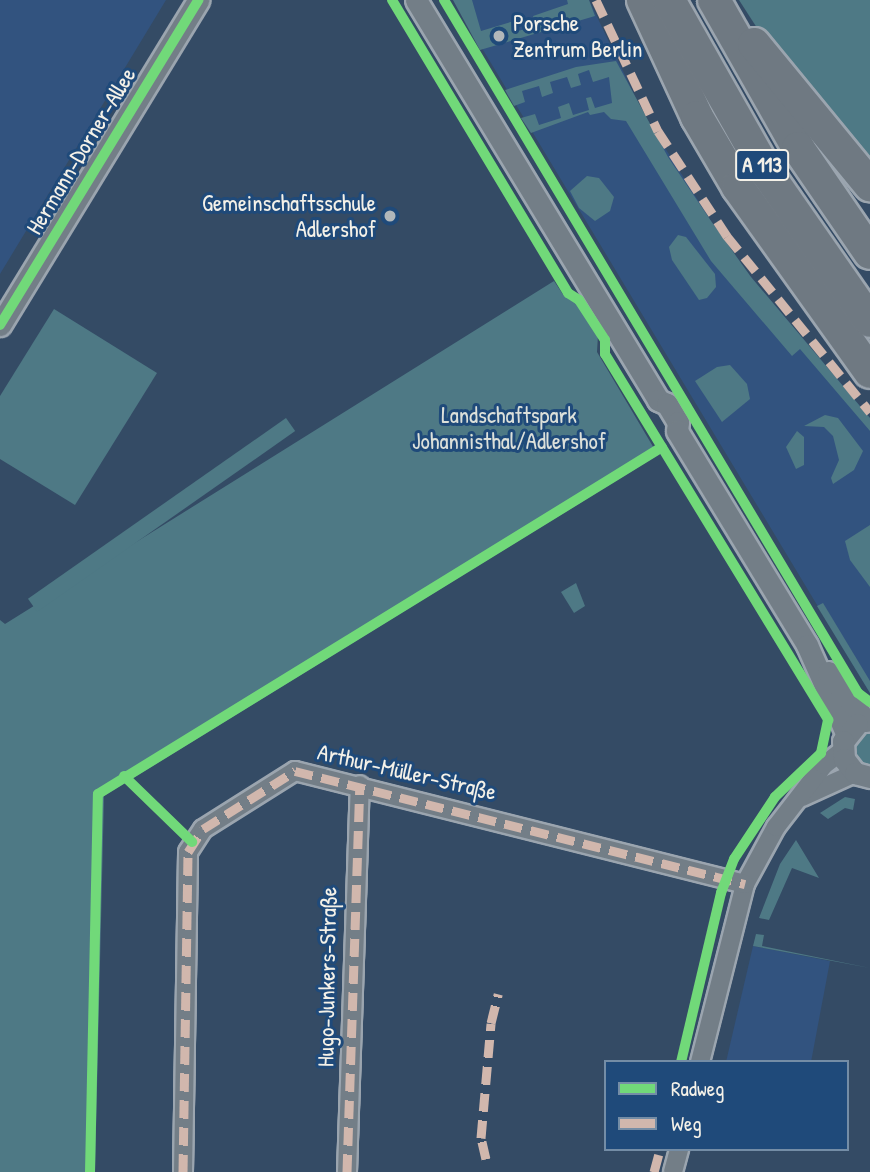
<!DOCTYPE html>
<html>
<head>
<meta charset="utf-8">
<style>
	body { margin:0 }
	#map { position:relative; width:870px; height:1172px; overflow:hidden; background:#344b65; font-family:"Patrick Hand",sans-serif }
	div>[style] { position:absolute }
	.built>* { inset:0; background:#32537f }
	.green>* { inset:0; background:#4e7985; transform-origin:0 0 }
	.roads { filter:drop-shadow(2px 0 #9ba5af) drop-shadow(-2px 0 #9ba5af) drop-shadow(0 2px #9ba5af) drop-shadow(0 -2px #9ba5af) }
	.minor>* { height:18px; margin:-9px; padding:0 9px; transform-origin:9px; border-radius:9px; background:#737e87 }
	.tertiary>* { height:21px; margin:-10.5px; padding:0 10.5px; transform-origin:10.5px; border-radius:10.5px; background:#737e87 }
	.motorway>* { height:32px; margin:-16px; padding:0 16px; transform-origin:16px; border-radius:16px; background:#6f7982 }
	.quiet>* { height:9px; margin-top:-4.5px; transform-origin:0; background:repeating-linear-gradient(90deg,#d1b7ad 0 18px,transparent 0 27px) }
	.cycleway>* { height:10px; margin:-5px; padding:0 5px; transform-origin:5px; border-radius:5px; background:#71d979 }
	.dots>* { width:19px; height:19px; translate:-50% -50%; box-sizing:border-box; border:4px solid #1f4a7a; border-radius:50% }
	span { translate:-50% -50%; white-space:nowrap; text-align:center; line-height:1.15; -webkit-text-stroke:6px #1f4a7a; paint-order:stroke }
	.shield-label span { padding:2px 5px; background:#1f4a7a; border:2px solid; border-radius:5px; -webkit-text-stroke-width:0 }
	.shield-label { font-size:21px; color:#f4f1e8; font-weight:700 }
	.poi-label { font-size:23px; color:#f4f1e8 }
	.left { translate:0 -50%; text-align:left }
	.right { translate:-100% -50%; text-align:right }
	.street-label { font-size:23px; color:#f4f1e8 }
	.park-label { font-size:23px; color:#dce0da }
	.legend { position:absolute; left:604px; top:1060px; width:245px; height:91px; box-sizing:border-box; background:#1f4a7a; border:2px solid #748da6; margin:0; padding:9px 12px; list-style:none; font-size:21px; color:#f4f1e8 }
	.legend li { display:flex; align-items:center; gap:14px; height:35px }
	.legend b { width:35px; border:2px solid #748da6 }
</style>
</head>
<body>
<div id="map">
	<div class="built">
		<i style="clip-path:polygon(0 0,166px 0,0 274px)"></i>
		<i style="clip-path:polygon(453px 0,589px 0,643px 113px,711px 221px,751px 277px,870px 418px,870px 693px)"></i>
		<i style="clip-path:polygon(753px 946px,830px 961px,811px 1062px,726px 1062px)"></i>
	</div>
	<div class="green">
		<i style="clip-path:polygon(453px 0,472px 0,481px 31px,514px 21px,518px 31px,535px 26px,533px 16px,568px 4px,567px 0,589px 0,595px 16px,480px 50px)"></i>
		<i style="clip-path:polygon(739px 0,870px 0,870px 167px,770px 48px)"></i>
		<i style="clip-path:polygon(616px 61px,668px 157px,711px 221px,751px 277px,870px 418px,870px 431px,800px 349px,792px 356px,711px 261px,626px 121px,611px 119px,604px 112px,590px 115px,588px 112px,531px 133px,521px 118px,535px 114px,539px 125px,561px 118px,558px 107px,569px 103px,573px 115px,589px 110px,586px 98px,591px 97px,595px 108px,612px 103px,609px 77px,593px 82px,589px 70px,578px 74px,581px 85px,571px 88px,567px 77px,550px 82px,553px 93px,542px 97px,539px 86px,522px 91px,525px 102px,514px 106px,505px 90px,576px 67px)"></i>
		<i style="clip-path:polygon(587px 176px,599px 178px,614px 197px,610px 211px,595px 221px,579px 208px,570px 191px)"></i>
		<i style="clip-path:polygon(678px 235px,686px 237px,715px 274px,716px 287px,707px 298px,699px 300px,672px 260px,669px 247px)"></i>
		<i style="clip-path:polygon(554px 281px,564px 296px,579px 305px,598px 335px,597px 352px,658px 455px,104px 796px,95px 1172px,0 1172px,0 620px,5px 624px)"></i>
		<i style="clip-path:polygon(54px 309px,157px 373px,75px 505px,0 459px,0 396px)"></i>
		<i style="clip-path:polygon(730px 365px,747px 384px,750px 399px,722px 422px,695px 381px,717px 367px)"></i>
		<i style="clip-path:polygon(825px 415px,838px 418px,863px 451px,854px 470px,833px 484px,831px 478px,839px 460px,833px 436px,824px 427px,804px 426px)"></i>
		<i style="left:286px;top:418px;width:16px;height:315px;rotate:55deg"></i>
		<i style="clip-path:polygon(797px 431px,804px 437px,804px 465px,796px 469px,786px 447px)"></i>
		<i style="clip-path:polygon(870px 525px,870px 587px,850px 560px,845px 541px)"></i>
		<i style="clip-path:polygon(576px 583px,585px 606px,574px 613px,561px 592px)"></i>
		<i style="clip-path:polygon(823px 603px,870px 681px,870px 693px,817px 606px)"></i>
		<i style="clip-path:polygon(870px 730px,870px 766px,859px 763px,852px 752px,854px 739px)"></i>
		<i style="clip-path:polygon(845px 797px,855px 799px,853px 810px,845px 808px,828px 819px,820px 813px)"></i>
		<i style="clip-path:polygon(796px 840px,819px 878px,792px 868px,769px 920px,759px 918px,780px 864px)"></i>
		<i style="clip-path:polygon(756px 934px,764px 935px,762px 946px,870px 968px,753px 946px)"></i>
	</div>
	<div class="roads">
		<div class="minor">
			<i style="left:802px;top:797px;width:58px;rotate:-24.4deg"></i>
			<i style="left:700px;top:1062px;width:184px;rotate:-75.8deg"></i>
			<i style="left:745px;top:884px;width:65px;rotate:-61.5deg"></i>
			<i style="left:776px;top:827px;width:78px;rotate:-52.3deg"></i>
			<i style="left:824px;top:765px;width:23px;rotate:-38deg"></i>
			<i style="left:183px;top:1172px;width:320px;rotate:-89.1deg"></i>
			<i style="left:188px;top:852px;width:27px;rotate:-57deg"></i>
			<i style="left:203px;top:829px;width:109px;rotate:-32.2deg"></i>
			<i style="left:295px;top:771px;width:464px;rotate:14.1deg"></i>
			<i style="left:347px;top:1172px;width:387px;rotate:-88.1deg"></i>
			<i style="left:673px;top:1172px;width:24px;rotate:-75deg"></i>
		</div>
		<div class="tertiary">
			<i style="left:416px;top:0;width:468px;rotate:58.8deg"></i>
			<i style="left:658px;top:400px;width:10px;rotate:24deg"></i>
			<i style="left:667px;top:404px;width:21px;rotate:59deg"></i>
			<i style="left:678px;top:422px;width:9px;rotate:96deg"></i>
			<i style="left:677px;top:431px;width:250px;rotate:58.7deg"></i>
			<i style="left:807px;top:645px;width:96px;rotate:66.1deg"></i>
			<i style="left:0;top:325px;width:381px;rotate:-58.6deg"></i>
			<i style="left:828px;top:672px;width:62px;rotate:52.2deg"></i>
			<i style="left:857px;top:724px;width:22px;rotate:129deg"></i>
			<i style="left:843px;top:741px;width:18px;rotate:87deg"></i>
			<i style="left:844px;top:759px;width:18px;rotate:52deg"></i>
			<i style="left:855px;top:773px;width:16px;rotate:15deg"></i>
		</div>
		<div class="motorway">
			<i style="left:643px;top:0;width:129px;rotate:65.2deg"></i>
			<i style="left:697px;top:117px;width:81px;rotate:59.6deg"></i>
			<i style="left:738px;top:187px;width:227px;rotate:54.5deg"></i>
			<i style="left:669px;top:0;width:199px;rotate:60.5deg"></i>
			<i style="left:767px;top:173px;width:180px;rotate:55.2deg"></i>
			<i style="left:714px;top:0;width:170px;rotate:60.4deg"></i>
			<i style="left:798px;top:148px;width:127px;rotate:55.6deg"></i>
			<i style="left:754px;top:44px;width:183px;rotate:50.6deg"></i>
		</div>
	</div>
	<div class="quiet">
		<i style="left:596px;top:0;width:145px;rotate:64.7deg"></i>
		<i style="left:658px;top:131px;width:126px;rotate:56.7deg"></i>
		<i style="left:727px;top:236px;width:227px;rotate:50.9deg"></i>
		<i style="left:486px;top:1159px;width:22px;rotate:-103deg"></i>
		<i style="left:481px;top:1138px;width:115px;rotate:-85deg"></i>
		<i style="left:491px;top:1023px;width:30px;rotate:-76deg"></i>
		<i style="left:183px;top:1172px;width:320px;rotate:-89.1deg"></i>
		<i style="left:188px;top:852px;width:27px;rotate:-57deg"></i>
		<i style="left:203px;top:829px;width:109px;rotate:-32.2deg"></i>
		<i style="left:295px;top:771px;width:464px;rotate:14.1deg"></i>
		<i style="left:347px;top:1172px;width:387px;rotate:-88.1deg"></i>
		<i style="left:654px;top:1172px;width:24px;rotate:-75deg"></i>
	</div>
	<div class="cycleway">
		<i style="left:392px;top:0;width:342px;rotate:59deg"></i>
		<i style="left:568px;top:293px;width:13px;rotate:32deg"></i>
		<i style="left:579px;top:300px;width:48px;rotate:57deg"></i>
		<i style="left:605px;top:340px;width:14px;rotate:90deg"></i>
		<i style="left:605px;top:354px;width:429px;rotate:58.6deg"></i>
		<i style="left:828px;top:720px;width:34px;rotate:102deg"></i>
		<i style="left:821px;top:753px;width:64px;rotate:136.3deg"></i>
		<i style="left:775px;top:797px;width:74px;rotate:123.5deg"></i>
		<i style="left:734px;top:859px;width:36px;rotate:111deg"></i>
		<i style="left:721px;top:893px;width:174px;rotate:103.3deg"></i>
		<i style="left:444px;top:0;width:807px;rotate:59.15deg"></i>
		<i style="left:858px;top:693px;width:15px;rotate:37deg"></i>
		<i style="left:0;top:325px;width:381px;rotate:-58.6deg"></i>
		<i style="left:124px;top:776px;width:95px;rotate:44.1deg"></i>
		<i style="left:90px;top:1172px;width:378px;rotate:-88.8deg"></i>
		<i style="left:98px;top:794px;width:662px;rotate:-31.6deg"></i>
	</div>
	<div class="dots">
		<i style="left:499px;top:36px;background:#b1b7ba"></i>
		<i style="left:390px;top:216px;background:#b1b7ba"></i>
	</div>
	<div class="shield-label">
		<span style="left:762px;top:165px">A 113</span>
	</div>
	<div class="poi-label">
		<span class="left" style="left:513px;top:36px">Porsche<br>Zentrum Berlin</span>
		<span class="right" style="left:376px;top:216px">Gemeinschaftsschule<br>Adlershof</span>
	</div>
	<div class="street-label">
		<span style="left:81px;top:151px;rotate:-59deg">Hermann-Dorner-Allee</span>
		<span style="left:407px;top:772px;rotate:13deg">Arthur-Müller-Straße</span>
		<span style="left:327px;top:977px;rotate:-89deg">Hugo-Junkers-Straße</span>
	</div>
	<div class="park-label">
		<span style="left:509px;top:428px">Landschaftspark<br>Johannisthal/Adlershof</span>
	</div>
	<ul class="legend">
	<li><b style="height:9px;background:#71d979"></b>Radweg</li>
	<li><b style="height:9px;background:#d1b7ad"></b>Weg</li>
	</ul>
</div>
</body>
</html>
